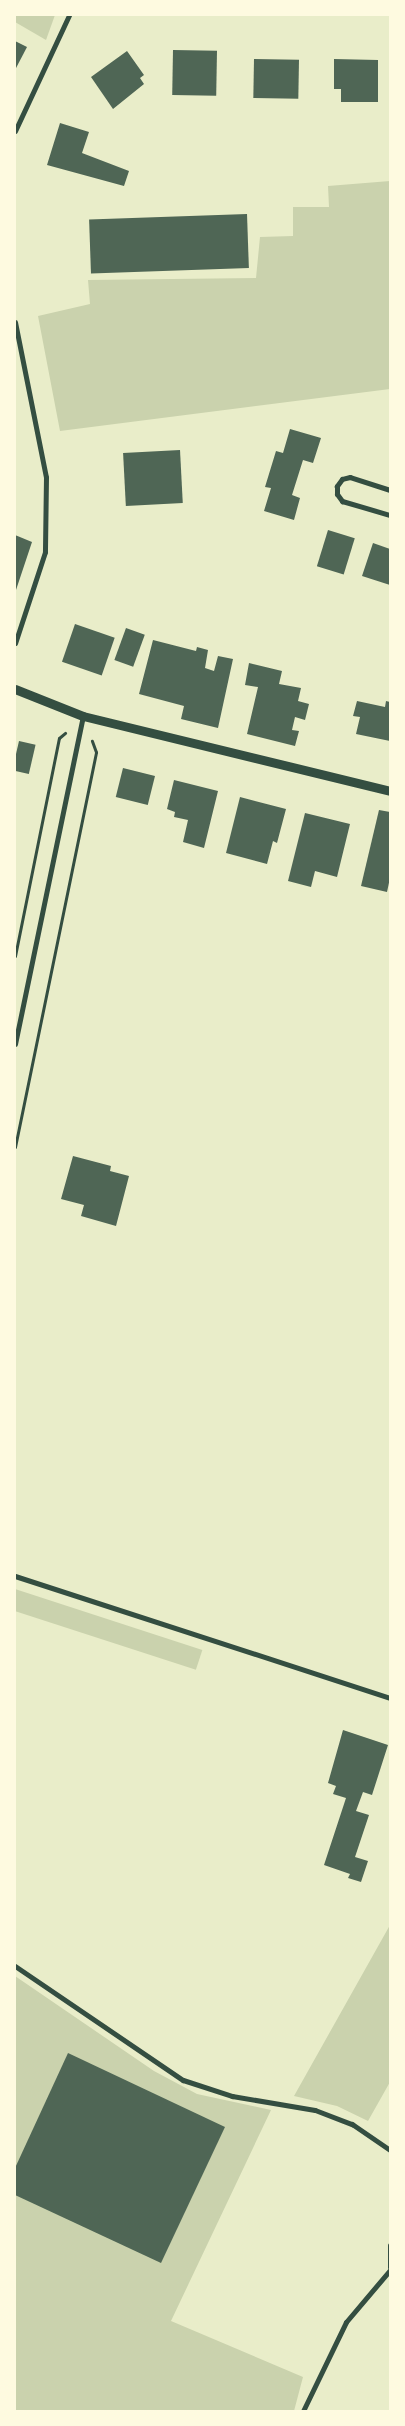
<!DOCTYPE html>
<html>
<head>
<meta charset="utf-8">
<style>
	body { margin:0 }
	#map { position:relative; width:405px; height:2426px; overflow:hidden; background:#e9edc9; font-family:Jost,sans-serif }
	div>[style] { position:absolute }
	.green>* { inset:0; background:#cad2ad; transform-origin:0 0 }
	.building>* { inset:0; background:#4f6655; transform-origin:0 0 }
	.path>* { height:3px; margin:-1.5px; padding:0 1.5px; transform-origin:1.5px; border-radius:1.5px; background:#344e41 }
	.minor>* { height:5px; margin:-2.5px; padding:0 2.5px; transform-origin:2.5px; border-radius:2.5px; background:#344e41 }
	.tertiary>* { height:9px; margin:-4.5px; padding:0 4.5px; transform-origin:4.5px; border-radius:4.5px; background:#344e41 }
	span { translate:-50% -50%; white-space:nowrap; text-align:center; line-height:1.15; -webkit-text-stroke:4.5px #fefae0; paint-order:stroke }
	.frame { position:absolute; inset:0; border:16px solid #fefae0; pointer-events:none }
</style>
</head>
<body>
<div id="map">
	<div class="green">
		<i style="clip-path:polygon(15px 15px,55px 15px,46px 40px,15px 22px)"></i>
		<i style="clip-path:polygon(390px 181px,390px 389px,60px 431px,38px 316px,90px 304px,88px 280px,256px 278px,260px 237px,293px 236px,293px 207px,329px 207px,328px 186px)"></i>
		<i style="left:15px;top:1589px;width:197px;height:21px;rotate:18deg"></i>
		<i style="clip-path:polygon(390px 1925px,390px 2082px,368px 2121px,337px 2106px,294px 2096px)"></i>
		<i style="clip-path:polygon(15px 1976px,154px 2071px,197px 2094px,271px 2110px,171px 2321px,303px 2377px,294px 2411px,15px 2411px)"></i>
	</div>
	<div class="building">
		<i style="clip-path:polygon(15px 41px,27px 47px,15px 70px)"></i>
		<i style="left:173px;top:50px;width:44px;height:45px;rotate:1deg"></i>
		<i style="clip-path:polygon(127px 51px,144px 75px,140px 78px,144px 84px,113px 109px,91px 77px)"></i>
		<i style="left:254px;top:59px;width:45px;height:39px;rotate:1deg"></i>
		<i style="clip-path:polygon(334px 59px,378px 60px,378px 102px,341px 102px,341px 89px,334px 89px)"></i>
		<i style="clip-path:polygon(60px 123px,89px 132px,82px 153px,129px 171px,124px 186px,47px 165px)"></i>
		<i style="left:247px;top:214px;width:54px;height:158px;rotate:88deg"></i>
		<i style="clip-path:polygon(290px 429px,321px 438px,313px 463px,303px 460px,292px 495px,300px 498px,294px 520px,264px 511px,271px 488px,265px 487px,276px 451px,283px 453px)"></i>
		<i style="left:180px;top:450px;width:53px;height:57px;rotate:87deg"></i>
		<i style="left:328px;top:530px;width:28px;height:38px;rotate:17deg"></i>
		<i style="clip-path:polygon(15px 535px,32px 542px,15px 593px)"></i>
		<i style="clip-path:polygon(373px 543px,390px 549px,390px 585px,362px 576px)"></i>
		<i style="left:75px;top:624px;width:42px;height:40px;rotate:19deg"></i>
		<i style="left:126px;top:628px;width:20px;height:34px;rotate:20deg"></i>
		<i style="clip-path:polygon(153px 640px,196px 651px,197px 647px,208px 650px,205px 668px,214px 671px,218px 656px,233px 659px,218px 728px,181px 719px,184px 706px,139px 694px)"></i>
		<i style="clip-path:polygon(249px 663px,282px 671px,279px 684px,301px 688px,298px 701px,309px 704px,305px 720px,295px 717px,292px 730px,299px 731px,295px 746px,247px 734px,258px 687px,245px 685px)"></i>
		<i style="clip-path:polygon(357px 701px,385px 707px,386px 701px,390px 702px,390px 741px,356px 734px,360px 717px,353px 716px)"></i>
		<i style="left:19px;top:741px;width:17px;height:30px;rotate:13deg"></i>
		<i style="left:123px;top:768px;width:33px;height:30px;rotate:14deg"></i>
		<i style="clip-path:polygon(174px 780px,218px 791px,204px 848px,183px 842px,188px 820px,174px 817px,175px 812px,167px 809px)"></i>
		<i style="clip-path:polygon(240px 797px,286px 809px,277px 843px,273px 841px,267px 864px,226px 853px)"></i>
		<i style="clip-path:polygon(379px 810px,390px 812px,390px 878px,387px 892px,361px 886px)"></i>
		<i style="clip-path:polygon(305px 813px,350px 824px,337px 877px,315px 871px,311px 887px,288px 881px)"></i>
		<i style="clip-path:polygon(73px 1156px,111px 1166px,110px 1171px,129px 1176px,116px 1226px,81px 1216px,84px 1205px,61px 1199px)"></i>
		<i style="clip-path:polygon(343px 1730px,388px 1745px,372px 1795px,363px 1792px,356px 1811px,369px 1815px,355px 1857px,368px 1861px,361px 1882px,348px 1878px,350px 1874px,324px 1865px,346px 1798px,333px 1794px,336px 1786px,328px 1783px)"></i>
		<i style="clip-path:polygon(68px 2053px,225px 2127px,161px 2263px,15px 2195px,15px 2168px)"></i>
	</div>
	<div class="path">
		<i style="left:15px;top:956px;width:222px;rotate:-78.6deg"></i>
		<i style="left:59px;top:738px;width:8px;rotate:-40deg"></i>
		<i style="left:15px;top:1147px;width:403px;rotate:-78.4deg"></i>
		<i style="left:96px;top:752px;width:12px;rotate:-110deg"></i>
	</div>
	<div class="minor">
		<i style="left:15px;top:131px;width:128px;rotate:-65deg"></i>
		<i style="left:15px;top:322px;width:158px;rotate:78.7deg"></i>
		<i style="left:46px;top:477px;width:75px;rotate:90.8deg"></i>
		<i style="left:45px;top:552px;width:96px;rotate:108.2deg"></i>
		<i style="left:390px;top:490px;width:42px;rotate:-162deg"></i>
		<i style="left:350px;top:477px;width:8px;rotate:166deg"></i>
		<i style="left:342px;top:479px;width:9px;rotate:126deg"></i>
		<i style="left:337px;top:486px;width:8px;rotate:90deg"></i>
		<i style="left:337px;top:494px;width:9px;rotate:54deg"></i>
		<i style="left:342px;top:501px;width:50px;rotate:16.3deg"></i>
		<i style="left:15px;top:1044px;width:335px;rotate:-78.3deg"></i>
		<i style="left:15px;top:1576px;width:394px;rotate:18deg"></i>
		<i style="left:15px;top:1966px;width:203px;rotate:34.2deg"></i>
		<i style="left:183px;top:2080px;width:52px;rotate:18.1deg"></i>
		<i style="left:232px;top:2096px;width:84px;rotate:9.6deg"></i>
		<i style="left:315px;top:2110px;width:40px;rotate:21deg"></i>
		<i style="left:352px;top:2124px;width:46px;rotate:34.4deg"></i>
		<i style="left:390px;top:2245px;width:22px;rotate:90deg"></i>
		<i style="left:303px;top:2411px;width:99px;rotate:-64.2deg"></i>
		<i style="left:346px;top:2322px;width:68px;rotate:-49.8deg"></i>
	</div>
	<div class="tertiary">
		<i style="left:15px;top:689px;width:73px;rotate:21.7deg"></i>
		<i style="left:83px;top:716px;width:316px;rotate:13.7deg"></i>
	</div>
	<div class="frame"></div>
</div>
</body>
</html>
